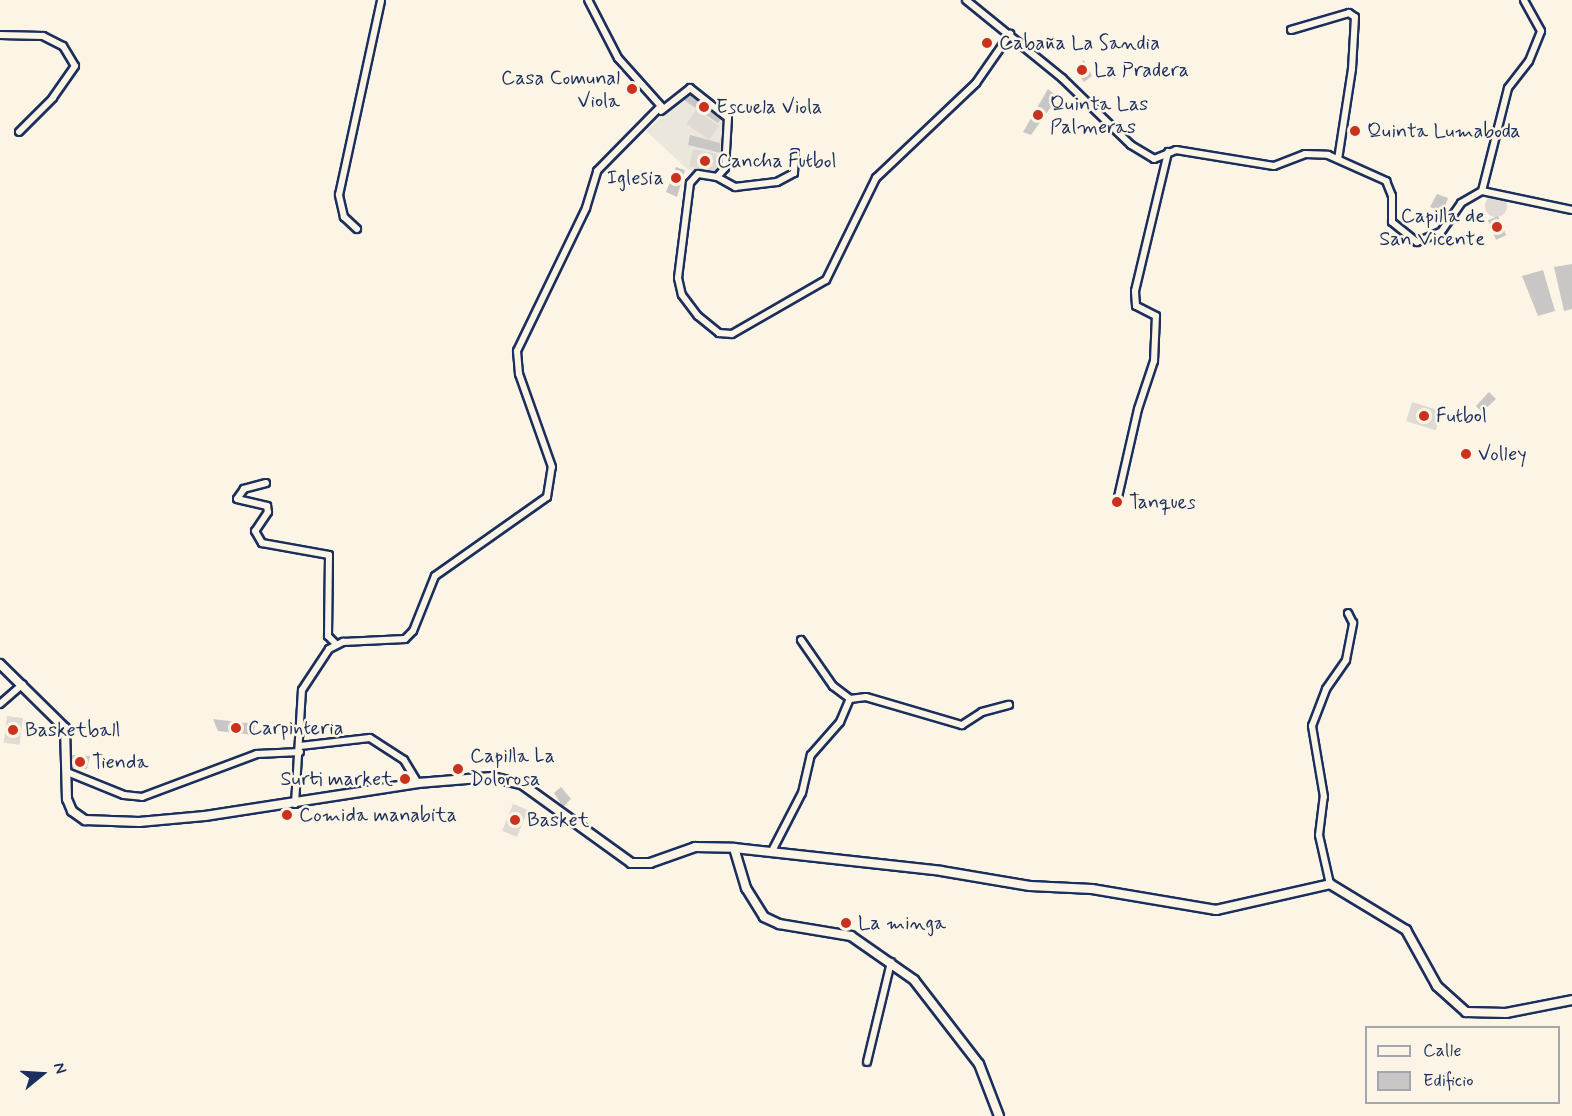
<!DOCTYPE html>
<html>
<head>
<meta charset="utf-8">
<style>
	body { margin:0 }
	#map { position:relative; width:1572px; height:1116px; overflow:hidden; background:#fcf5e5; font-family:Mynerve,sans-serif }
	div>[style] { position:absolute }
	.built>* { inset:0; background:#ece7dc }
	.green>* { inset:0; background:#dfdbd4; transform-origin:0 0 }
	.round { border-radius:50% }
	.building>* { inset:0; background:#c8c7c6; transform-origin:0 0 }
	.roads { filter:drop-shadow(2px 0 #1b2f5e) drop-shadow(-2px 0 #1b2f5e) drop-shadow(0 2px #1b2f5e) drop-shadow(0 -2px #1b2f5e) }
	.minor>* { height:6px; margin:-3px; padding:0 3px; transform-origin:3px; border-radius:3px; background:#fcf5e5 }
	.tertiary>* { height:8px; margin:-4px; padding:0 4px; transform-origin:4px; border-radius:4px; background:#fcf5e5 }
	.dots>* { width:16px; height:16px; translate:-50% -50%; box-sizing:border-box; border:3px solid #fcf5e5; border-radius:50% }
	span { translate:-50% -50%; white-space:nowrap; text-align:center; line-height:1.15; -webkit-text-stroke:5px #fcf5e5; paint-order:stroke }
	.poi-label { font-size:20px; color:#1b2f5e }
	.left { translate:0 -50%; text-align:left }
	.right { translate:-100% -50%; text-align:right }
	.legend { position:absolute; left:1365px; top:1026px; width:195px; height:78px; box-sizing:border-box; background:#fcf5e5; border:2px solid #a2a6af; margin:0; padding:8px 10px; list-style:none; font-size:18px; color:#1b2f5e }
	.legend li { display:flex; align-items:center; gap:12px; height:30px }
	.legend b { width:30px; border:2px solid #a2a6af }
	.north { position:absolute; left:12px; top:1044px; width:60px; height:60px; -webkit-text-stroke:4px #fcf5e5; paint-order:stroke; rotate:72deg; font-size:16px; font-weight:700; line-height:24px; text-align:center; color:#1b2f5e }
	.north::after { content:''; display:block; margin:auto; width:21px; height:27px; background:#1b2f5e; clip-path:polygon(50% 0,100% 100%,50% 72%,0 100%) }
</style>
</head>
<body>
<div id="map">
	<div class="built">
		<i style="clip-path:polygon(690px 89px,725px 113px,727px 125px,720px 173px,688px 170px,646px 131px)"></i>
	</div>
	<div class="green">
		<i style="left:696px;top:110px;width:28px;height:17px;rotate:35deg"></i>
		<i style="left:693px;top:149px;width:29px;height:18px;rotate:12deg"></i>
		<i class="round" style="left:1485px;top:195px;width:22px;height:22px"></i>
		<i style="left:1412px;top:402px;width:31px;height:20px;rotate:17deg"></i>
		<i style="left:7px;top:716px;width:16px;height:27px;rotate:7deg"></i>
		<i style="left:513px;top:804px;width:16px;height:29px;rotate:22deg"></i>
	</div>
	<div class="building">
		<i style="clip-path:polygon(1084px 60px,1092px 76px,1084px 82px,1074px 69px)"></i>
		<i style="clip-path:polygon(1048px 89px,1058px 97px,1031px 135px,1023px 132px)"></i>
		<i style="clip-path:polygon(690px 95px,721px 119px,718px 123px,684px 100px)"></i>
		<i style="clip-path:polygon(690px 135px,720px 143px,721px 153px,688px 145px)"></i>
		<i style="clip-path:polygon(676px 167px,685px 170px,677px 197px,666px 192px)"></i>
		<i style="clip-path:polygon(1437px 194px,1448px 198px,1443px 212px,1430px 207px)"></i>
		<i style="left:1498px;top:216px;width:21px;height:11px;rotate:67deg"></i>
		<i style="clip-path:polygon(1572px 264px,1572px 309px,1564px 311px,1554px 267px)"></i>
		<i style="clip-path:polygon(1543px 270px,1555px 311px,1538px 316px,1522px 276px)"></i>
		<i style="clip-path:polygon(1489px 392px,1496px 399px,1482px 412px,1476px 406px)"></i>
		<i style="clip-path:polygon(213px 719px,255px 724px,254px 735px,218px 731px)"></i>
		<i style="clip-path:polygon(72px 755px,90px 756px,87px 769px,72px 768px)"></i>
		<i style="clip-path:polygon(561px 787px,571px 799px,563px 807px,554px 793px)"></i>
	</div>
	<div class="roads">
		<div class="minor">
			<i style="left:966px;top:0;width:124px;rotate:39.1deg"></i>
			<i style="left:1062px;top:78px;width:96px;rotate:44.2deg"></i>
			<i style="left:1131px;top:145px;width:27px;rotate:31deg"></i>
			<i style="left:1154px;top:159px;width:24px;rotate:-22deg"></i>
			<i style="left:1176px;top:150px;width:99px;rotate:9.3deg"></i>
			<i style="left:1274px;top:166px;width:33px;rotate:-21deg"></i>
			<i style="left:1305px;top:154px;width:23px;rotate:2deg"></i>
			<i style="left:1328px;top:155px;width:64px;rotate:24.1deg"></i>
			<i style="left:1386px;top:181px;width:16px;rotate:68deg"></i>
			<i style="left:1392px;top:196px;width:26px;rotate:90deg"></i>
			<i style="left:1392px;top:222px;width:32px;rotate:39deg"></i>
			<i style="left:1417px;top:242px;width:26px;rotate:-23deg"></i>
			<i style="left:1441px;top:232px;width:35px;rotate:-55deg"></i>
			<i style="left:1461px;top:203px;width:24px;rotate:-30deg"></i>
			<i style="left:1482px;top:191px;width:92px;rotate:11.9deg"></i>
			<i style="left:1291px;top:30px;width:60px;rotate:-16.3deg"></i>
			<i style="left:1349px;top:13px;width:7px;rotate:34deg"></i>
			<i style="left:1355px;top:17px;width:52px;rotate:93.3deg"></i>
			<i style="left:1352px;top:69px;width:91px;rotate:98.8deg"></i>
			<i style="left:0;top:35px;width:43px;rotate:1.3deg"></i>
			<i style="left:43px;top:36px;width:22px;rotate:27deg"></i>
			<i style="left:63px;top:46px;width:23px;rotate:59deg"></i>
			<i style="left:75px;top:66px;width:39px;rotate:125deg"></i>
			<i style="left:53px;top:98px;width:48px;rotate:135deg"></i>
			<i style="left:661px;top:111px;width:37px;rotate:-38deg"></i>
			<i style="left:690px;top:88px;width:48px;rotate:38.3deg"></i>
			<i style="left:728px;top:118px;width:50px;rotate:93.4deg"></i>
			<i style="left:725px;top:168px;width:12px;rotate:132deg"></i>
			<i style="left:717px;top:177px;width:19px;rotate:-171deg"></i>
			<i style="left:698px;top:174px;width:12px;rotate:132deg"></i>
			<i style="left:690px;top:183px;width:96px;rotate:97.2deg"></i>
			<i style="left:678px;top:278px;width:17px;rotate:77deg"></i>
			<i style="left:682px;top:295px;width:26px;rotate:53deg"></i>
			<i style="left:698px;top:316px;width:27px;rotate:39deg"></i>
			<i style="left:719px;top:333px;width:13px;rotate:4deg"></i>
			<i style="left:732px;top:334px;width:108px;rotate:-29.9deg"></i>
			<i style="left:826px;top:280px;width:114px;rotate:-63.9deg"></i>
			<i style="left:876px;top:178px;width:138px;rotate:-43.5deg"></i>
			<i style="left:976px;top:83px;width:60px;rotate:-55.2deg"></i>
			<i style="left:717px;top:177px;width:21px;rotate:29deg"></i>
			<i style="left:735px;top:187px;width:42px;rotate:-6.8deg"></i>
			<i style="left:777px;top:182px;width:19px;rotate:-28deg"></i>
			<i style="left:794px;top:173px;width:20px;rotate:-87deg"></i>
			<i style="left:1482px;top:191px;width:106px;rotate:-75.8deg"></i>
			<i style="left:1508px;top:88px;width:34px;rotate:-52deg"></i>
			<i style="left:1529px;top:61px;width:32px;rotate:-68deg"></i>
			<i style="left:1541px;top:31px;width:35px;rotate:-119deg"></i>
			<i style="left:357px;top:229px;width:18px;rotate:-137deg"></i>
			<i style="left:344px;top:217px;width:23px;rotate:-103deg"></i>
			<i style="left:339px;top:195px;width:199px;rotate:-77.8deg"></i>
			<i style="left:266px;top:483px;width:23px;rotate:165deg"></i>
			<i style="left:244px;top:489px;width:12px;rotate:125deg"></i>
			<i style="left:237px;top:499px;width:31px;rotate:13deg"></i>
			<i style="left:267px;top:506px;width:6px;rotate:81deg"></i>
			<i style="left:268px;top:512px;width:23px;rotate:124deg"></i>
			<i style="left:255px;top:531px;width:14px;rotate:60deg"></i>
			<i style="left:262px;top:543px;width:68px;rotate:10.2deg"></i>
			<i style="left:329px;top:555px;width:81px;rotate:90.7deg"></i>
			<i style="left:328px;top:636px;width:11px;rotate:45deg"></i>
			<i style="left:1118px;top:497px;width:90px;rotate:-77.2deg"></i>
			<i style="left:1138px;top:409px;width:51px;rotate:-71.6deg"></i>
			<i style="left:1154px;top:361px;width:45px;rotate:-87.5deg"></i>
			<i style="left:1156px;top:316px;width:22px;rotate:-153deg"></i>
			<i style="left:1136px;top:306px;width:15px;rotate:-94deg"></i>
			<i style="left:1135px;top:291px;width:143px;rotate:-76.6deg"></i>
			<i style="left:801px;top:640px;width:56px;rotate:55.2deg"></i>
			<i style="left:833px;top:686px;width:21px;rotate:37deg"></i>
			<i style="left:0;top:704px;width:30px;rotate:-41deg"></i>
			<i style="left:300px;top:746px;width:70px;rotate:-6.5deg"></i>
			<i style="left:370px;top:738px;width:40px;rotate:32.9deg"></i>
			<i style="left:404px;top:760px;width:27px;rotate:59deg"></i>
			<i style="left:67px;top:772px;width:61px;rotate:22deg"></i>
			<i style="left:124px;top:795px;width:18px;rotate:6deg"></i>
			<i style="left:142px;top:797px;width:123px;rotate:-20.5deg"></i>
			<i style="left:257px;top:754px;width:43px;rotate:-2.7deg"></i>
			<i style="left:295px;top:804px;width:114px;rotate:-86.5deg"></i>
			<i style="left:302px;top:690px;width:49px;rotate:-56.6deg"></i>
			<i style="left:329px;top:649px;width:16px;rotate:-27deg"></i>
			<i style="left:343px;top:642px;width:62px;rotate:-2.8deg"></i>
			<i style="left:405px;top:639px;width:11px;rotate:-45deg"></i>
			<i style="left:413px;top:631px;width:59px;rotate:-68.2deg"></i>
			<i style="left:435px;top:576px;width:137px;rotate:-35.2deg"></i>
			<i style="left:547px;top:497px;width:30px;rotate:-81deg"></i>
			<i style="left:552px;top:467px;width:99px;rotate:-109.5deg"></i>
			<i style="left:519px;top:374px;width:23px;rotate:-95deg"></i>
			<i style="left:517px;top:351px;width:159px;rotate:-64.2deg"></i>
			<i style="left:586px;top:208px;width:39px;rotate:-73deg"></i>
			<i style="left:597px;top:171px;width:91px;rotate:-45.4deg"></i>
			<i style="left:661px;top:106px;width:64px;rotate:-131.9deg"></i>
			<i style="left:618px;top:58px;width:65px;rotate:-117.3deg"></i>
			<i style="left:772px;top:851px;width:65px;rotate:-62.7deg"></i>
			<i style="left:802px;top:793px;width:39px;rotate:-77deg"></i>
			<i style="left:811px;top:755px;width:44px;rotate:-48.7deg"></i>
			<i style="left:840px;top:722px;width:25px;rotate:-67deg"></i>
			<i style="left:850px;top:699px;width:16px;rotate:-7deg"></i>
			<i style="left:866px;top:697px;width:100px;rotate:16.3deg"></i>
			<i style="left:962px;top:725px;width:24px;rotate:-33deg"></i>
			<i style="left:982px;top:712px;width:28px;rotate:-15deg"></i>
			<i style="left:1330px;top:884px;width:50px;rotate:-102.7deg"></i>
			<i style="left:1319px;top:835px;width:38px;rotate:-83deg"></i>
			<i style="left:1324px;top:797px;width:72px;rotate:-99.6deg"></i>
			<i style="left:1312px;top:726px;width:40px;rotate:-69deg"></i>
			<i style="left:1326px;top:689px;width:35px;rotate:-55deg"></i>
			<i style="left:1346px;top:660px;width:38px;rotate:-79deg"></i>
			<i style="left:1353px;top:623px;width:11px;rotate:-117deg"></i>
			<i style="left:867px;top:1062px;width:103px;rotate:-76.5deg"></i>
		</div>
		<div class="tertiary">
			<i style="left:0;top:664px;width:91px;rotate:44.6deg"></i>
			<i style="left:65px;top:728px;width:71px;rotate:88.4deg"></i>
			<i style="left:67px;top:799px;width:13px;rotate:67deg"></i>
			<i style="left:72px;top:811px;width:16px;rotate:35deg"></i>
			<i style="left:85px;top:820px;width:54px;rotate:2.1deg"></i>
			<i style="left:139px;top:822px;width:66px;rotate:-5.2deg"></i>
			<i style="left:205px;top:816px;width:216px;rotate:-8.8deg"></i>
			<i style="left:418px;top:783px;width:74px;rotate:-4.6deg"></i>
			<i style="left:492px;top:777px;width:32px;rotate:14deg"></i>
			<i style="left:523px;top:785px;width:133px;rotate:35.8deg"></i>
			<i style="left:631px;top:863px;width:19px"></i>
			<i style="left:650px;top:863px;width:48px;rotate:-19.6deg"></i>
			<i style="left:695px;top:847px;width:39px;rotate:1deg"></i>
			<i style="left:734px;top:848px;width:42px;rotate:73.3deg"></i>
			<i style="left:746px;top:888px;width:34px;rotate:58deg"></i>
			<i style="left:764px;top:917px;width:17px;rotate:25deg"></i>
			<i style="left:779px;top:924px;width:73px;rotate:9.5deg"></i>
			<i style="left:851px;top:936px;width:77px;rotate:34.9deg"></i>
			<i style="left:914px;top:980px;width:106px;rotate:52.3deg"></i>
			<i style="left:979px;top:1064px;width:56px;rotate:69deg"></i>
			<i style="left:734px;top:848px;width:208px;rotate:6.3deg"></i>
			<i style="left:941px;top:871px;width:90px;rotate:9.6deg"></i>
			<i style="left:1030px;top:886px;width:62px;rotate:2.8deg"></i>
			<i style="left:1092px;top:889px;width:126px;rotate:9.6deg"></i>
			<i style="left:1216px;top:910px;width:117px;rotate:-12.8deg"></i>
			<i style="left:1330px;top:884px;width:89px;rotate:31.2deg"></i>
			<i style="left:1406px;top:930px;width:64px;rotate:61deg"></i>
			<i style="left:1437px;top:986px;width:39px;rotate:42deg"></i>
			<i style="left:1466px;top:1012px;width:40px;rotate:1.4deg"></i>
			<i style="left:1506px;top:1013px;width:67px;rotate:-11.1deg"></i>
		</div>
	</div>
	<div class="dots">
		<i style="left:987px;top:43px;background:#c8321e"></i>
		<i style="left:1082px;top:70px;background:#c8321e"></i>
		<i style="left:632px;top:89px;background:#c8321e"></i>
		<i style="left:704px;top:107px;background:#c8321e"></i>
		<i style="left:1038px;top:115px;background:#c8321e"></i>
		<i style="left:1355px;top:131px;background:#c8321e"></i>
		<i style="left:705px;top:161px;background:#c8321e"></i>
		<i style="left:676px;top:178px;background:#c8321e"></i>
		<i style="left:1497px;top:227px;background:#c8321e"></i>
		<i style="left:1424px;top:416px;background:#c8321e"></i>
		<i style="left:1466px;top:454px;background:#c8321e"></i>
		<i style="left:1117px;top:502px;background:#c8321e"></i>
		<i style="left:236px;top:728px;background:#c8321e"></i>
		<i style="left:13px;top:730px;background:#c8321e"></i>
		<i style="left:80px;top:762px;background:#c8321e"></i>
		<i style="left:458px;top:769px;background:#c8321e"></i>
		<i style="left:405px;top:779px;background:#c8321e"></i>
		<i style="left:287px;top:815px;background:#c8321e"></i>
		<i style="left:515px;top:820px;background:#c8321e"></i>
		<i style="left:846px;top:923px;background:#c8321e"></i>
	</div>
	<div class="poi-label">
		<span class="left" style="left:999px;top:43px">Cabaña La Sandia</span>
		<span class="left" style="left:1094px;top:70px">La Pradera</span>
		<span class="right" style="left:620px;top:90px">Casa Comunal<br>Viola</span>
		<span class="left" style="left:1050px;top:116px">Quinta Las<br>Palmeras</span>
		<span class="left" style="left:716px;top:107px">Escuela Viola</span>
		<span class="left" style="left:1367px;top:131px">Quinta Lumaboda</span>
		<span class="left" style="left:717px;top:161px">Cancha Futbol</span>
		<span class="right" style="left:664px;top:178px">Iglesia</span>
		<span class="right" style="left:1485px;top:228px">Capilla de<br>San Vicente</span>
		<span class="left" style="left:1436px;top:416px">Futbol</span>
		<span class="left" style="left:1478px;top:454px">Volley</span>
		<span class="left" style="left:1129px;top:502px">Tanques</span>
		<span class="left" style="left:248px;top:728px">Carpinteria</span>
		<span class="left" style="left:25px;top:730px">Basketball</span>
		<span class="left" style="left:470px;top:768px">Capilla La<br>Dolorosa</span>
		<span class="left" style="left:92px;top:762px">Tienda</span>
		<span class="right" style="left:393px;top:779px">Surti market</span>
		<span class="left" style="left:299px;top:815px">Comida manabita</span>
		<span class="left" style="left:527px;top:820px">Basket</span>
		<span class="left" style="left:858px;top:923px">La minga</span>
	</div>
	<ul class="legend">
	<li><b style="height:8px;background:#fcf5e5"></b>Calle</li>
	<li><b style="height:16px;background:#c8c7c6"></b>Edificio</li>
	</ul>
	<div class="north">N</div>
</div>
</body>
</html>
